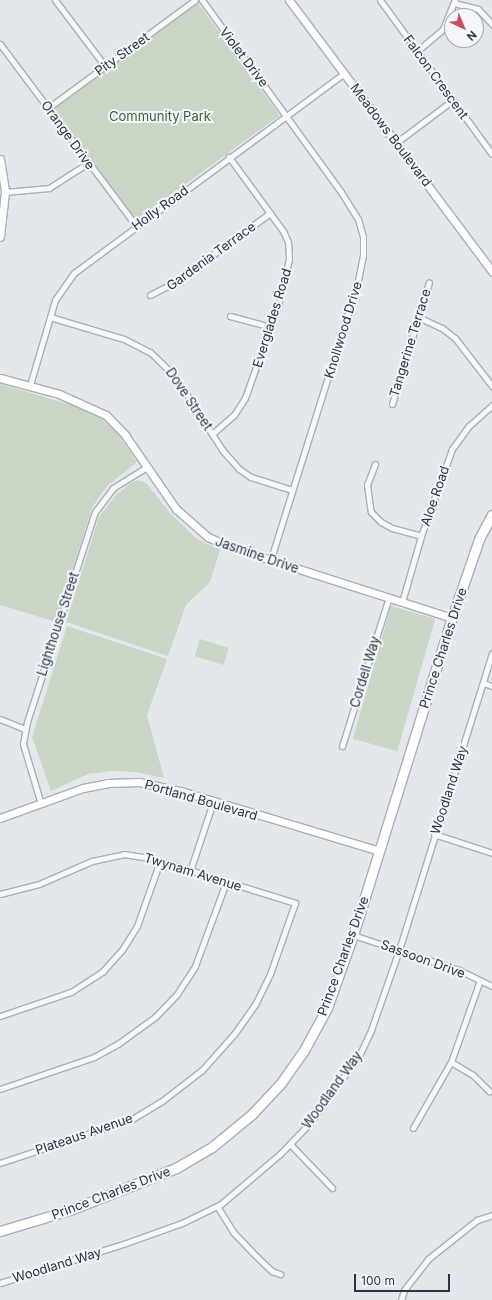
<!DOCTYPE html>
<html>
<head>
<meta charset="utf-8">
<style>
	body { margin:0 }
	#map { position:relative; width:492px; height:1300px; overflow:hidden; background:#e4e7ec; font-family:Inter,sans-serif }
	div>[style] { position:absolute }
	.green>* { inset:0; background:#c9d6c5; transform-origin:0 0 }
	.roads { filter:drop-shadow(1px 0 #a9aeb7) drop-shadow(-1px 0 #a9aeb7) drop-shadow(0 1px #a9aeb7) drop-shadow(0 -1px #a9aeb7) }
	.street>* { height:5px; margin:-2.5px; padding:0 2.5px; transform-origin:2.5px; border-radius:2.5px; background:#f7f8fa }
	.secondary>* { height:7px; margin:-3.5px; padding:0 3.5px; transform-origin:3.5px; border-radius:3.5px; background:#fff }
	.highway>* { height:9px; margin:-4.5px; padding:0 4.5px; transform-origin:4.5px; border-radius:4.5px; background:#fff }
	span { translate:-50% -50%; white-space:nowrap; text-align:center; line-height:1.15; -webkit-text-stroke:4px #f4f6f9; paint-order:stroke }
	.street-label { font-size:13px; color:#2b3445 }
	.park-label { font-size:13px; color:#3f6138 }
	.north { position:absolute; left:444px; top:8px; width:40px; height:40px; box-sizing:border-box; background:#f4f6f9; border:1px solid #a4a8b1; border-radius:50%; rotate:136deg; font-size:11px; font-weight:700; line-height:16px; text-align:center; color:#2b3445 }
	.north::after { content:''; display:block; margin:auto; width:14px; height:18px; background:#d1495b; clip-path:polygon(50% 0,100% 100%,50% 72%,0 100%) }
	.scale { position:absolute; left:354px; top:1274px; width:96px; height:18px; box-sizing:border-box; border:2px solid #2b3445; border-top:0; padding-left:5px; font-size:12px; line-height:14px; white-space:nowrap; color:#2b3445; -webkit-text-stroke:3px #f4f6f9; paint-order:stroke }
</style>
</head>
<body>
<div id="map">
	<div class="green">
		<i style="left:198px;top:3px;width:139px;height:178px;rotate:54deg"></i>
		<i style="clip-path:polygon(0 384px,78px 407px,100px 417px,118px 434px,137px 462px,106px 487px,92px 508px,56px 622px,0 605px)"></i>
		<i style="clip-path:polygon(138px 480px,146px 483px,170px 513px,197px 539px,220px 550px,210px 582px,186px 605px,168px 656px,66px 622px,99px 517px,116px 495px,131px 483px)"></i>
		<i style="left:391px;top:606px;width:46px;height:138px;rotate:16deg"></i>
		<i style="clip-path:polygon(67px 626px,167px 659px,147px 715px,164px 778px,136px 772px,112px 771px,88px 774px,51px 791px,32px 737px)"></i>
		<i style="left:200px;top:639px;width:30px;height:18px;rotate:17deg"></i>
	</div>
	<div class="roads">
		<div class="street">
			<i style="left:55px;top:0;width:83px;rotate:52.9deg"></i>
			<i style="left:202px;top:0;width:237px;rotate:54.1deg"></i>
			<i style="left:341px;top:192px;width:32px;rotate:58deg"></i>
			<i style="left:358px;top:219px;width:18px;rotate:74deg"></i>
			<i style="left:363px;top:236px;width:19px;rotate:90deg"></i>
			<i style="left:363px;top:255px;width:26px;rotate:101deg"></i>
			<i style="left:358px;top:281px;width:294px;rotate:107.4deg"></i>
			<i style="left:380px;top:0;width:190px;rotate:54deg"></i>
			<i style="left:454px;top:3px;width:25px;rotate:14deg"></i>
			<i style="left:478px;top:9px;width:21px;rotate:47deg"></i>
			<i style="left:0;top:44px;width:227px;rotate:53.2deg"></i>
			<i style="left:417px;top:51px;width:34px;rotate:-40deg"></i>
			<i style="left:443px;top:29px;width:31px;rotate:-68deg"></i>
			<i style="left:48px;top:108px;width:182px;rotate:-36.3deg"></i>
			<i style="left:397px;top:142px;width:70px;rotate:-36.9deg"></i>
			<i style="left:5px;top:192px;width:44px;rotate:-5.2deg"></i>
			<i style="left:49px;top:188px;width:46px;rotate:-32.7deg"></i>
			<i style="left:150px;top:295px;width:27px;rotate:-27deg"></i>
			<i style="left:174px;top:283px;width:119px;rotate:-36.1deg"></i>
			<i style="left:230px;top:316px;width:42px;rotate:15deg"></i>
			<i style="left:50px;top:317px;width:77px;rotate:16.6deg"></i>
			<i style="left:124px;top:339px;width:29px;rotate:27deg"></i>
			<i style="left:150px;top:352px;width:33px;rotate:44deg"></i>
			<i style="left:174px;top:375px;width:90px;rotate:57.2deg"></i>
			<i style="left:223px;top:451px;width:24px;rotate:48deg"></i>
			<i style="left:239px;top:469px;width:14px;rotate:34deg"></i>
			<i style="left:251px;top:477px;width:43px;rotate:17.6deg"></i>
			<i style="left:418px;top:317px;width:26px;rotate:25deg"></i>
			<i style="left:442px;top:328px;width:16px;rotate:38deg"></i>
			<i style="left:455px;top:338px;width:61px;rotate:52.4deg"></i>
			<i style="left:30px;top:385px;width:89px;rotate:-73.6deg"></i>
			<i style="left:55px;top:300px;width:33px;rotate:-55deg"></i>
			<i style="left:74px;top:273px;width:336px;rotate:-36.5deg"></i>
			<i style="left:392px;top:404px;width:127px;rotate:-73.1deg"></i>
			<i style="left:212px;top:434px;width:29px;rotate:-41deg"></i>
			<i style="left:234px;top:415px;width:20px;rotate:-57deg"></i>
			<i style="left:245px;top:398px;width:102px;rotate:-70.5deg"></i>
			<i style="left:279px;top:302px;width:44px;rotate:-76.9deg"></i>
			<i style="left:289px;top:259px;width:17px;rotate:-93deg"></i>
			<i style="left:288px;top:242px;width:12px;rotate:-114deg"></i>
			<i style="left:283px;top:231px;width:92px;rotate:-126.1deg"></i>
			<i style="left:375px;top:464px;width:22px;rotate:111deg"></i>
			<i style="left:367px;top:485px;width:27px;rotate:82deg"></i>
			<i style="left:371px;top:512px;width:14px;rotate:45deg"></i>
			<i style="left:381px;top:522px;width:13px;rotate:29deg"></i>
			<i style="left:392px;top:528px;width:30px;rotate:15deg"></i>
			<i style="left:402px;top:602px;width:69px;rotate:-73.9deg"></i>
			<i style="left:421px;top:536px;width:92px;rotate:-70.4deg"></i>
			<i style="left:452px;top:449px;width:29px;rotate:-54deg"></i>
			<i style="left:469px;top:426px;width:31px;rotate:-42deg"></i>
			<i style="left:484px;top:683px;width:9px;rotate:21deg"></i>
			<i style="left:0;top:719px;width:27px;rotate:22deg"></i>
			<i style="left:342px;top:746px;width:156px;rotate:-72.5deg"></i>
			<i style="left:41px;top:804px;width:63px;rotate:-106.7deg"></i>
			<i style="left:23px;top:744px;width:22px;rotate:-80deg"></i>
			<i style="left:27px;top:722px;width:221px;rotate:-72.1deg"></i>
			<i style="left:95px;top:512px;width:30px;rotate:-53deg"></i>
			<i style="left:113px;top:488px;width:39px;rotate:-32deg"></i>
			<i style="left:434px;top:834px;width:61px;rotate:18.1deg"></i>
			<i style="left:190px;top:871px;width:73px;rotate:-71.6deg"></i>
			<i style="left:0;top:894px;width:40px;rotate:-14.4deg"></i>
			<i style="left:39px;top:884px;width:58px;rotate:-23.5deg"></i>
			<i style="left:92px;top:861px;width:33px;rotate:-12deg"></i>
			<i style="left:124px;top:854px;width:30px;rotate:9deg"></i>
			<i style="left:154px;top:859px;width:148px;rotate:17.3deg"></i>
			<i style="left:295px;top:903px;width:75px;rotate:109.4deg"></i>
			<i style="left:270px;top:974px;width:32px;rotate:116deg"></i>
			<i style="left:256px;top:1003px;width:37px;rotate:125deg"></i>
			<i style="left:235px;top:1033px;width:50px;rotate:131.7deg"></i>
			<i style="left:202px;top:1070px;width:51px;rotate:142.2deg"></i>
			<i style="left:162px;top:1101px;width:37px;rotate:149deg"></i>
			<i style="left:130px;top:1120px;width:137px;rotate:161.7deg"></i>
			<i style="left:353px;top:935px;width:112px;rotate:18.3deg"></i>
			<i style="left:459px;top:970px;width:37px;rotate:26deg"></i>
			<i style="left:0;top:1016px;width:75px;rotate:-18.7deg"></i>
			<i style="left:71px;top:992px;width:38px;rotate:-33deg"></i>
			<i style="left:103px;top:971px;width:28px;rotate:-48deg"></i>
			<i style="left:122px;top:950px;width:28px;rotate:-58deg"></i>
			<i style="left:137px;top:926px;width:69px;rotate:-70.5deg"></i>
			<i style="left:451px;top:1062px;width:26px;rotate:31deg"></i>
			<i style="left:473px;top:1075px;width:23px;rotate:45deg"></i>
			<i style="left:0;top:1089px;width:99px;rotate:-18.8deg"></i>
			<i style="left:94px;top:1057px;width:29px;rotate:-29deg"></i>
			<i style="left:119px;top:1043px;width:44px;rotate:-35.8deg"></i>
			<i style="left:155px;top:1017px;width:32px;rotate:-46deg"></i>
			<i style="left:177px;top:994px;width:33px;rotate:-57deg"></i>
			<i style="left:195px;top:966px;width:90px;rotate:-69.7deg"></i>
			<i style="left:413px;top:1128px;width:76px;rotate:-60.1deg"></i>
			<i style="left:451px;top:1062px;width:87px;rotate:-70.5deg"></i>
			<i style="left:290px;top:1144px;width:61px;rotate:46.3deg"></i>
			<i style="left:217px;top:1206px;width:31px;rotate:58deg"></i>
			<i style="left:233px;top:1232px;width:28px;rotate:46deg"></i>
			<i style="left:252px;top:1252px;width:28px;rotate:44deg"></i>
			<i style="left:272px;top:1271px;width:9px;rotate:21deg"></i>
			<i style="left:0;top:1283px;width:132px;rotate:-17.6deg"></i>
			<i style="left:126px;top:1243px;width:59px;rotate:-19.7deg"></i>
			<i style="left:182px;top:1223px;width:43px;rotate:-26deg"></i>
			<i style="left:221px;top:1204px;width:77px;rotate:-40.3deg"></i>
			<i style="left:280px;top:1154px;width:42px;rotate:-46deg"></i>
			<i style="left:309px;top:1124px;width:84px;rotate:-53.7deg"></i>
			<i style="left:359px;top:1056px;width:29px;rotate:-65deg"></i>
			<i style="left:371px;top:1030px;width:85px;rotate:-70.7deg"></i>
			<i style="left:399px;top:950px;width:311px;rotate:-72.6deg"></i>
			<i style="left:401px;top:1300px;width:10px;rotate:-73deg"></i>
			<i style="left:404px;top:1290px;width:39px;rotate:-52deg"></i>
			<i style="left:428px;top:1259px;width:63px;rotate:-38.5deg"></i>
			<i style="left:477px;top:1220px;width:16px;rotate:-18deg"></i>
		</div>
		<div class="secondary">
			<i style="left:289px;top:0;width:339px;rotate:53.2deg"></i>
			<i style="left:0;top:159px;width:33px;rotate:81deg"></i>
			<i style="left:5px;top:192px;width:45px;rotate:96.3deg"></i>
			<i style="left:0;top:378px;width:61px;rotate:15.2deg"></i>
			<i style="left:59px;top:394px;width:51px;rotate:24.1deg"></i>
			<i style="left:106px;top:415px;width:28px;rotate:46deg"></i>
			<i style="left:125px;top:435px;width:90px;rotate:55.4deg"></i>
			<i style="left:176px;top:509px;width:43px;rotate:41.2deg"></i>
			<i style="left:208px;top:537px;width:27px;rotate:24deg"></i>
			<i style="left:233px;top:548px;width:230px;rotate:17.7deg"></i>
			<i style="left:0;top:818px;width:88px;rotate:-19.9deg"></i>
			<i style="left:83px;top:788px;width:25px;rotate:-11deg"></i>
			<i style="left:108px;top:783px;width:31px;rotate:-2deg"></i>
			<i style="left:139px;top:782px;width:46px;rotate:12.5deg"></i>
			<i style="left:184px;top:792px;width:204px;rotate:16.8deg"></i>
		</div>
		<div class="highway">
			<i style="left:0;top:1231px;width:73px;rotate:-16.7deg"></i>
			<i style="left:70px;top:1210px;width:114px;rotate:-21.6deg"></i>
			<i style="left:176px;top:1168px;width:42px;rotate:-30.3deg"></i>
			<i style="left:212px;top:1147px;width:52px;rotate:-39.5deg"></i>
			<i style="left:252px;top:1114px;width:42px;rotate:-46.9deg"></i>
			<i style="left:281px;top:1083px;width:38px;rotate:-55deg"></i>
			<i style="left:303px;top:1052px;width:50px;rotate:-61.4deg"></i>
			<i style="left:327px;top:1008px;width:77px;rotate:-70.4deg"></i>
			<i style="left:353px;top:935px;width:332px;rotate:-72.7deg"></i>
			<i style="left:452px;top:618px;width:83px;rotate:-71.1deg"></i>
			<i style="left:479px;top:539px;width:27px;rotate:-62deg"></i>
		</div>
	</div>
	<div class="street-label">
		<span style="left:122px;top:54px;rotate:-36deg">Pity Street</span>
		<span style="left:244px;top:57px;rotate:53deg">Violet Drive</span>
		<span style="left:436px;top:77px;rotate:54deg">Falcon Crescent</span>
		<span style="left:68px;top:135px;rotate:54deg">Orange Drive</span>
		<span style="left:391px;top:135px;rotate:53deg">Meadows Boulevard</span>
		<span style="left:160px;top:208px;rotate:-36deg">Holly Road</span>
		<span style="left:211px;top:256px;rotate:-36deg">Gardenia Terrace</span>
		<span style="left:272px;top:318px;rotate:-73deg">Everglades Road</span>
		<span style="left:343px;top:330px;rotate:-73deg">Knollwood Drive</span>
		<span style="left:410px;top:343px;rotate:-73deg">Tangerine Terrace</span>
		<span style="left:189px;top:399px;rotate:56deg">Dove Street</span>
		<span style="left:435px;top:496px;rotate:-71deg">Aloe Road</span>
		<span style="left:257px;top:555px;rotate:19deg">Jasmine Drive</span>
		<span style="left:58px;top:624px;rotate:-72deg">Lighthouse Street</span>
		<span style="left:443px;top:648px;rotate:-72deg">Prince Charles Drive</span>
		<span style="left:365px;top:672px;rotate:-73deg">Cordell Way</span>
		<span style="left:449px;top:790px;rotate:-72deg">Woodland Way</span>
		<span style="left:201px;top:800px;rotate:16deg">Portland Boulevard</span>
		<span style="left:193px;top:872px;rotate:17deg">Twynam Avenue</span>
		<span style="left:343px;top:956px;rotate:-70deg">Prince Charles Drive</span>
		<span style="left:423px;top:959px;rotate:20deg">Sassoon Drive</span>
		<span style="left:332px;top:1090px;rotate:-54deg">Woodland Way</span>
		<span style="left:84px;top:1134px;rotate:-19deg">Plateaus Avenue</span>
		<span style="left:111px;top:1193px;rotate:-21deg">Prince Charles Drive</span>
		<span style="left:57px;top:1265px;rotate:-17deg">Woodland Way</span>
	</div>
	<div class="park-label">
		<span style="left:160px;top:116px">Community Park</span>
	</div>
	<div class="north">N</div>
	<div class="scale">100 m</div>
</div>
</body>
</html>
